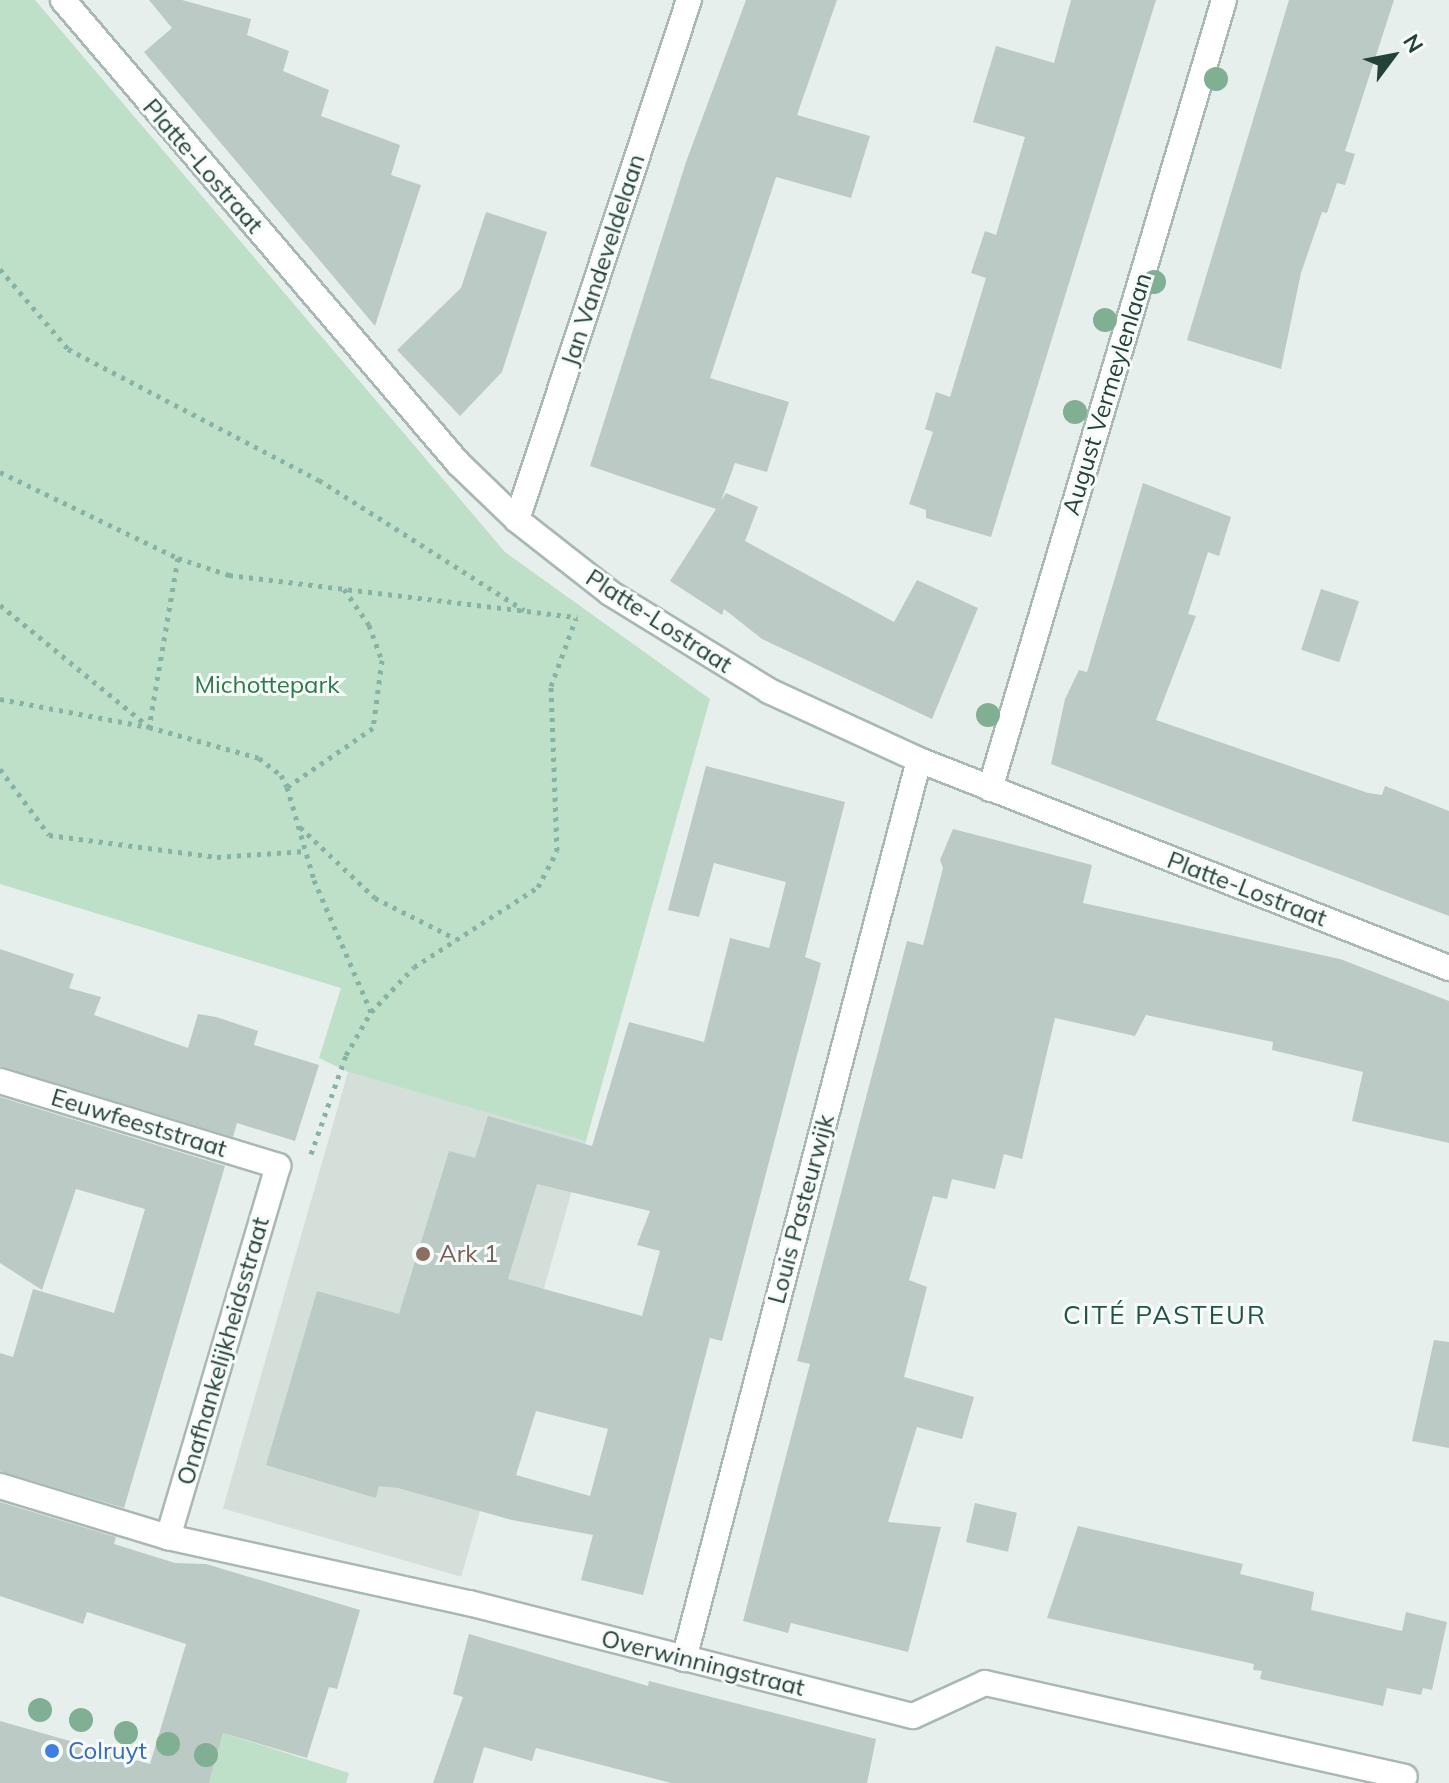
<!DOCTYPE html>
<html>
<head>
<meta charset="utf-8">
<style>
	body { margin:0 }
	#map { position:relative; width:1449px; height:1783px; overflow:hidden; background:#e6efeb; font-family:Mulish,sans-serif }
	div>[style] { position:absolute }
	.built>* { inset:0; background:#d4dfda; transform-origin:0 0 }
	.green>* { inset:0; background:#bfe0c8 }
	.building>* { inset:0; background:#bbcac4; transform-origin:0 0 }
	.path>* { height:5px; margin-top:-2.5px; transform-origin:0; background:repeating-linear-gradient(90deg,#86b3a5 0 4px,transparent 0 10px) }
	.roads { filter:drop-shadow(2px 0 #a8b8b2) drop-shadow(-2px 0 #a8b8b2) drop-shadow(0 2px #a8b8b2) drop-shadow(0 -2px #a8b8b2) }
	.minor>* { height:24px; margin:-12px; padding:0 12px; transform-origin:12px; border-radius:12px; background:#fff }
	.trees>* { width:24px; height:24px; margin:-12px; border-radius:50%; background:#80af93 }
	.dots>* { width:22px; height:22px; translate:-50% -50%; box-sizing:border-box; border:4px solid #f7fbf9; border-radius:50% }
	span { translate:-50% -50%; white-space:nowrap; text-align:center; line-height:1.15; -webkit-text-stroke:6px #f7fbf9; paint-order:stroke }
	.street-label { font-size:24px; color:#24423a }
	.park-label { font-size:24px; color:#2d7a4b }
	.education-label { font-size:24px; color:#785e54 }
	.left { translate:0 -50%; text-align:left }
	.shop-label { font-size:24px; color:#366cbe }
	.neighbourhood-label { font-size:26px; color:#1f5548; letter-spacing:2px }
	.north { position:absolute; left:1353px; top:16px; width:80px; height:80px; -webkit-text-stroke:6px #f7fbf9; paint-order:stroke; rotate:58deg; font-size:22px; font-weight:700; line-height:32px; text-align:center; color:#24423a }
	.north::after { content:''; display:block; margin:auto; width:28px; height:36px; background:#24423a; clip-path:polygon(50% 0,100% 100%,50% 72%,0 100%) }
</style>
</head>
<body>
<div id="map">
	<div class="built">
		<i style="left:348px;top:1072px;width:248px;height:454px;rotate:16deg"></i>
	</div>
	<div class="green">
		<i style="clip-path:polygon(0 0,35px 0,505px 552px,710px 699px,586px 1141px,348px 1072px,319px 1058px,341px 988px,0 884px)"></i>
		<i style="clip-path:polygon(223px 1733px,349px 1773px,346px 1783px,209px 1783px)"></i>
	</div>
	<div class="building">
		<i style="clip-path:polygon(149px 0,182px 0,251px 19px,247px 35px,289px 51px,283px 71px,329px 90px,321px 116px,400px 145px,391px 175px,421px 185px,375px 326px,144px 52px,172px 28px)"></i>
		<i style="clip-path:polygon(746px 0,837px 0,797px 115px,870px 136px,851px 198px,776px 177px,710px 378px,789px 402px,767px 472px,735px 463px,721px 501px,726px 493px,758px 507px,745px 541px,894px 622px,917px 580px,978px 608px,932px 719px,762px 639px,724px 609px,722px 615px,670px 581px,716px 509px,590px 466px,686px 162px)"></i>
		<i style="clip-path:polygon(1071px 0,1156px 0,991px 537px,926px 518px,926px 510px,909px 504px,933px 432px,925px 429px,936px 392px,950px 397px,986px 278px,971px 273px,985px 231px,996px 235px,1025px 137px,973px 122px,996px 46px,1054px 63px)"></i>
		<i style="clip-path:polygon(1289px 0,1394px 0,1345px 151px,1355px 154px,1345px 185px,1337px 183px,1327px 213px,1322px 212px,1301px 273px,1281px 369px,1187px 340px)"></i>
		<i style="clip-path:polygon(486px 212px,547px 232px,502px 372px,460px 416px,397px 350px,461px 288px)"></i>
		<i style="clip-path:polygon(1143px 483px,1231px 517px,1219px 556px,1208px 552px,1188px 614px,1196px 616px,1156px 720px,1368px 793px,1382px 795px,1385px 786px,1449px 811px,1449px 916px,1051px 764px,1065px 699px,1079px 670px,1087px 672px)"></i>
		<i style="left:1321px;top:589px;width:40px;height:64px;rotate:18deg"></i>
		<i style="clip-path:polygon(evenodd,706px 766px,845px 802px,805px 957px,821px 963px,817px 979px,722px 1341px,710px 1338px,643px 1595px,581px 1580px,593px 1535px,512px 1520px,398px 1488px,379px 1486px,376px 1498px,266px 1465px,317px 1291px,399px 1314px,449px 1151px,475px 1158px,488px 1116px,592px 1146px,629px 1022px,704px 1042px,730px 938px,769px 948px,786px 882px,714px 863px,699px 917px,668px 910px,706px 766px,537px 1184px,650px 1211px,637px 1245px,660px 1251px,642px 1316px,508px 1279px,537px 1184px,706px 766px,536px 1411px,608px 1429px,590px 1496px,516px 1475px,536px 1411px)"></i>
		<i style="clip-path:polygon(953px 829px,1092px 865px,1083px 903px,1340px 959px,1449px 1001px,1449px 1143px,1352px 1121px,1363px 1072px,1272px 1050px,1273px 1042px,1146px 1015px,1135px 1036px,1055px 1018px,1022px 1159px,1004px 1154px,995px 1189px,952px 1179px,947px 1199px,933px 1196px,909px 1280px,927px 1287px,904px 1377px,974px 1397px,962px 1439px,917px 1427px,888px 1522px,941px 1527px,908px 1652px,791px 1623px,788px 1633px,743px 1621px,810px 1364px,797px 1361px,907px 941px,923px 945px,943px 868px,940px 860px)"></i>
		<i style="clip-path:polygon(0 949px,74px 974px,69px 988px,101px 997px,94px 1015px,188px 1048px,198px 1014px,216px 1017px,258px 1031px,254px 1045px,319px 1065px,295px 1141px,237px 1123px,233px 1137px,0 1066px)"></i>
		<i style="clip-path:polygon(0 1097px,225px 1166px,124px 1508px,0 1471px,0 1353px,13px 1357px,33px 1289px,114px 1313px,145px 1209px,76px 1189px,42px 1290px,0 1263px)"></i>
		<i style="clip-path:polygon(1434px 1340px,1449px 1342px,1449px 1448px,1412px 1441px)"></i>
		<i style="clip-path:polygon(0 1502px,116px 1537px,114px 1544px,175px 1563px,206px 1564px,360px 1610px,337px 1689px,329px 1687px,307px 1758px,223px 1733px,209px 1783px,0 1783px,0 1721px,150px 1764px,186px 1644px,87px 1612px,83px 1624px,0 1596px)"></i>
		<i style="left:975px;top:1503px;width:43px;height:40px;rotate:13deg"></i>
		<i style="clip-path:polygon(1078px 1526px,1243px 1564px,1240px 1574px,1314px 1592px,1311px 1610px,1402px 1631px,1406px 1612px,1447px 1622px,1432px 1690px,1423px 1688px,1421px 1695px,1387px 1688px,1383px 1706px,1260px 1679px,1262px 1671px,1253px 1670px,1254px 1664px,1047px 1618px)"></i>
		<i style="clip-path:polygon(469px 1634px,648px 1686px,649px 1681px,876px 1739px,867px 1783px,671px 1783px,536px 1748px,532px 1761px,484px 1747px,473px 1783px,433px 1783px,463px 1697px,453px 1694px)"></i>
	</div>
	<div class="path">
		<i style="left:0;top:269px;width:105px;rotate:49.6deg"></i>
		<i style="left:68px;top:349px;width:283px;rotate:27.6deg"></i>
		<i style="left:319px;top:480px;width:243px;rotate:32.4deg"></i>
		<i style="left:0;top:472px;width:198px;rotate:25.8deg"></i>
		<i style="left:178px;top:558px;width:54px;rotate:18.4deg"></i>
		<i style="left:229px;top:575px;width:351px;rotate:6.9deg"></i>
		<i style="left:178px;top:558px;width:171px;rotate:99.7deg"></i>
		<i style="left:149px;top:727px;width:114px;rotate:15.7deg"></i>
		<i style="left:259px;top:758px;width:28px;rotate:38deg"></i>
		<i style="left:281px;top:775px;width:13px;rotate:63deg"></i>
		<i style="left:344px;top:589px;width:44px;rotate:55.2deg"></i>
		<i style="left:369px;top:625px;width:37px;rotate:70deg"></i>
		<i style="left:382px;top:660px;width:69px;rotate:97.5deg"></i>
		<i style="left:373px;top:728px;width:104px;rotate:145.5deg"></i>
		<i style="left:287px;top:787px;width:97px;rotate:73.8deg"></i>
		<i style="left:314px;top:880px;width:144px;rotate:66.6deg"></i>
		<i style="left:0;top:605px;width:193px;rotate:39.3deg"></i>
		<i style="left:0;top:699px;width:151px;rotate:10.7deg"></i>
		<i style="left:0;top:769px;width:82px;rotate:53.4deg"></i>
		<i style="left:49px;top:835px;width:169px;rotate:7.5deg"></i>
		<i style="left:217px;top:857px;width:89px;rotate:-3.9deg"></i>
		<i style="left:300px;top:827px;width:103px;rotate:43.4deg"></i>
		<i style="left:375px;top:898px;width:91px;rotate:26.8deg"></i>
		<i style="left:311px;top:1154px;width:105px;rotate:-70.5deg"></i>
		<i style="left:346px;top:1055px;width:50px;rotate:-59.8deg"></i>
		<i style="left:371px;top:1012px;width:62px;rotate:-46.3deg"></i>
		<i style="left:414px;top:967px;width:148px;rotate:-32.8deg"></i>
		<i style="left:538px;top:887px;width:41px;rotate:-62.2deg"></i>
		<i style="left:557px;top:851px;width:165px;rotate:-92.1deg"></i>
		<i style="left:551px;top:686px;width:72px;rotate:-69.8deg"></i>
	</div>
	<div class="roads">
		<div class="minor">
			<i style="left:63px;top:0;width:609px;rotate:49.53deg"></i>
			<i style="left:458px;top:463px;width:82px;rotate:44deg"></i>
			<i style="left:517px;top:520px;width:118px;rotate:38.1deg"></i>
			<i style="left:610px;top:593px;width:187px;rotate:31.6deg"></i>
			<i style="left:769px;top:691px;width:165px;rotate:24.7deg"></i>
			<i style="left:919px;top:760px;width:569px;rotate:21.43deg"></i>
			<i style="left:517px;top:520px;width:548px;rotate:-71.7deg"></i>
			<i style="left:990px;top:789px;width:823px;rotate:-73.48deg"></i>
			<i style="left:0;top:1081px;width:291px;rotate:17deg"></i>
			<i style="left:278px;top:1166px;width:387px;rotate:106.5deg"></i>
			<i style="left:0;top:1486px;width:176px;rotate:16.9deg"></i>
			<i style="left:168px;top:1537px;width:308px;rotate:12.4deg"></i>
			<i style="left:469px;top:1603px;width:458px;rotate:14.3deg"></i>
			<i style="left:913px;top:1716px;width:79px;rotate:-24.6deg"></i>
			<i style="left:985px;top:1683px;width:430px;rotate:12.6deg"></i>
			<i style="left:684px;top:1659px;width:929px;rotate:-75.35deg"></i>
		</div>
	</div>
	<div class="trees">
		<i style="left:1216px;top:79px"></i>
		<i style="left:1154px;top:282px"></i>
		<i style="left:1105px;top:320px"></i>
		<i style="left:1075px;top:412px"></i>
		<i style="left:988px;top:715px"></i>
		<i style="left:40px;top:1710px"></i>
		<i style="left:81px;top:1720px"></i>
		<i style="left:126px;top:1733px"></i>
		<i style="left:168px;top:1744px"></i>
		<i style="left:206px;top:1755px"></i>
	</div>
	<div class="dots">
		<i style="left:423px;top:1254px;background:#8d6e63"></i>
		<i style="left:52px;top:1751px;background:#3f7fe0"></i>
	</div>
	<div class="street-label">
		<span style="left:203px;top:166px;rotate:49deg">Platte-Lostraat</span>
		<span style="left:603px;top:260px;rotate:-72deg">Jan Vandeveldelaan</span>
		<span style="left:1107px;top:394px;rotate:-73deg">August Vermeylenlaan</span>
		<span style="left:659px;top:621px;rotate:33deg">Platte-Lostraat</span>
		<span style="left:1247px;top:889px;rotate:21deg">Platte-Lostraat</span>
		<span style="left:139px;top:1123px;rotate:17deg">Eeuwfeeststraat</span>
		<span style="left:801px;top:1209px;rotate:-75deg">Louis Pasteurwijk</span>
		<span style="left:223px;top:1351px;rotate:-74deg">Onafhankelijkheidsstraat</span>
		<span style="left:703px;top:1663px;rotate:14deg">Overwinningstraat</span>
	</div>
	<div class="park-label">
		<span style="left:267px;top:685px">Michottepark</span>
	</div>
	<div class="education-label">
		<span class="left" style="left:439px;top:1254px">Ark 1</span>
	</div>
	<div class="shop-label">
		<span class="left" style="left:68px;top:1751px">Colruyt</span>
	</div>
	<div class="neighbourhood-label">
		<span style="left:1165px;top:1315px">CITÉ PASTEUR</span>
	</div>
	<div class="north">N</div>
</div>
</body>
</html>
